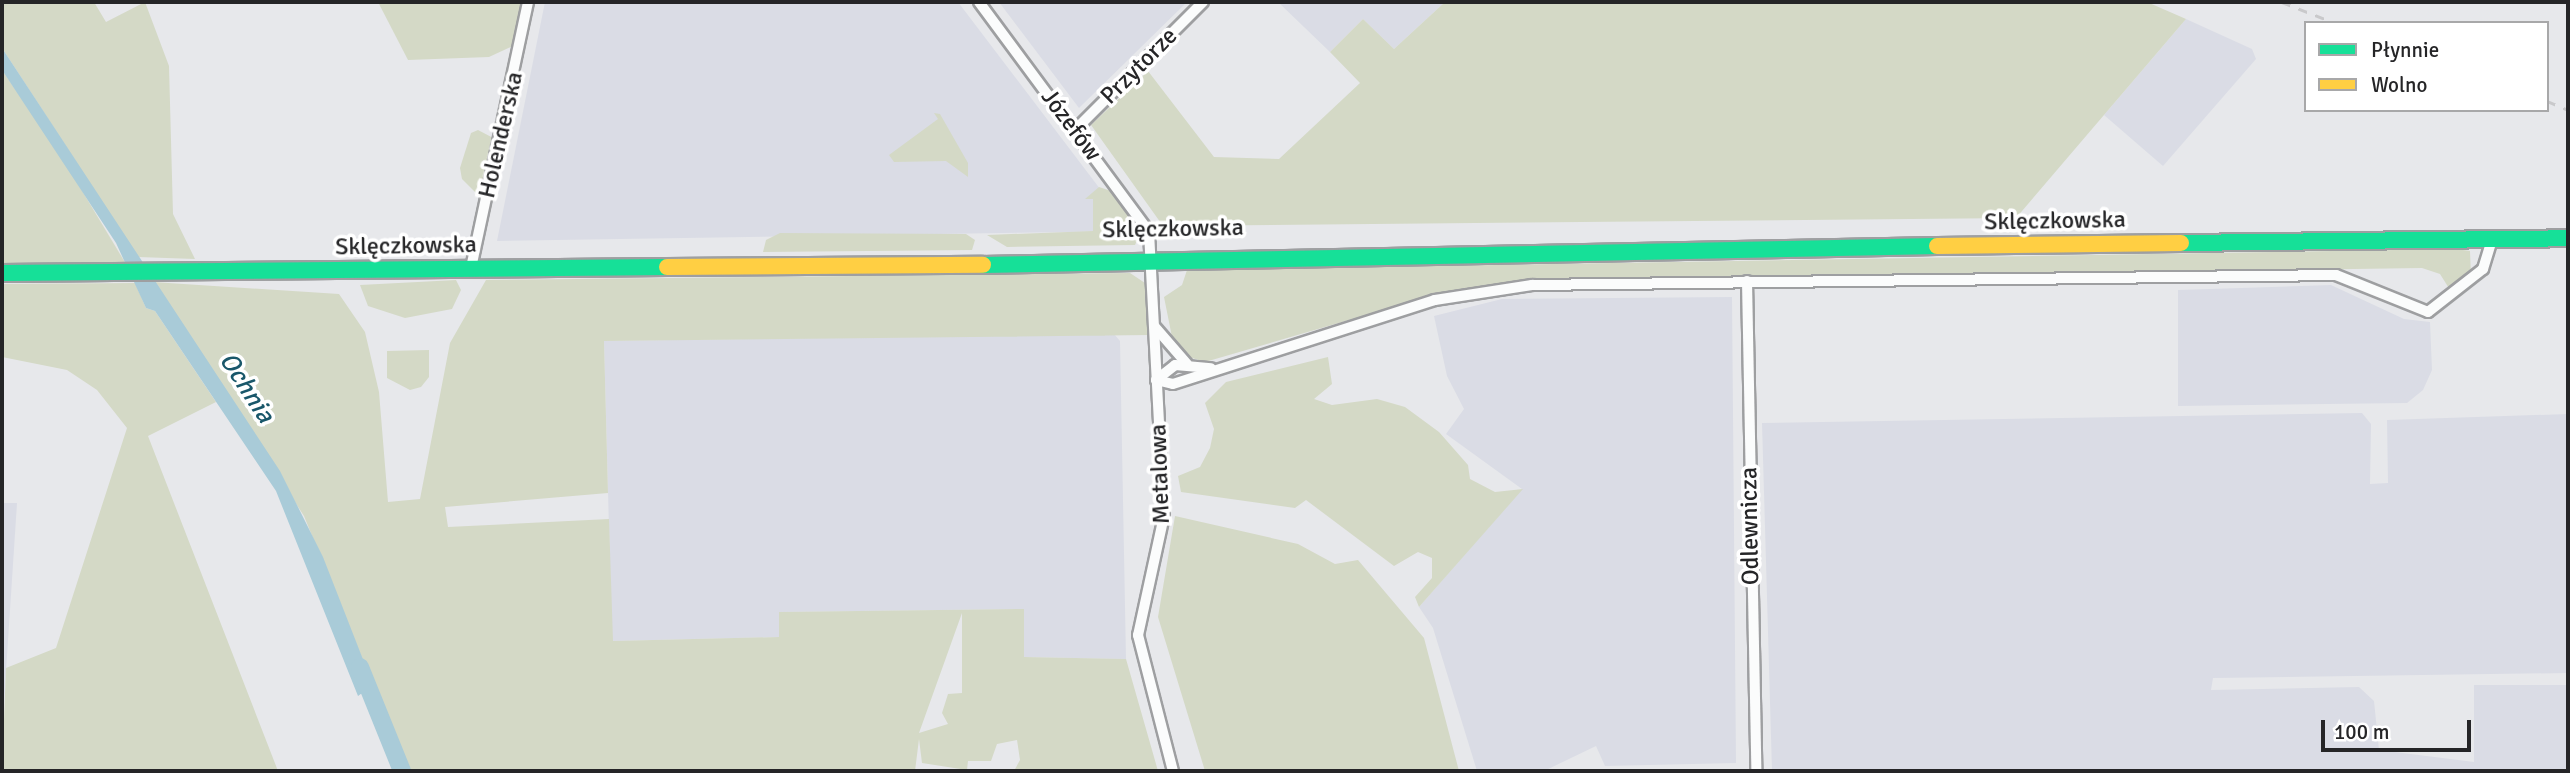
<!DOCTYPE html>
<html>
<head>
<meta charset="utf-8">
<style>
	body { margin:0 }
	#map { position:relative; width:2570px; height:773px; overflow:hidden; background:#e7e8eb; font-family:Signika,sans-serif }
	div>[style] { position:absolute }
	.built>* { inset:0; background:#dadce5 }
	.green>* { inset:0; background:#d4d9c6 }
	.water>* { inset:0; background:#a9cbd8 }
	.river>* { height:18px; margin:-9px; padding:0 9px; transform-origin:9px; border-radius:9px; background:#a9cbd8 }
	.roads { filter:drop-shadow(2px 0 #9e9fa1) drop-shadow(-2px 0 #9e9fa1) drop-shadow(0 2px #9e9fa1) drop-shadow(0 -2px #9e9fa1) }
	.street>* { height:10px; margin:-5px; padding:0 5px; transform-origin:5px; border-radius:5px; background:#fbfcfc }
	.fast>* { height:16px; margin:-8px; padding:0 8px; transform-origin:8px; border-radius:8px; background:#16e098 }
	.slow>* { height:16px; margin:-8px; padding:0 8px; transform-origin:8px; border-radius:8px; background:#ffcf43 }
	.rail>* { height:2.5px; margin-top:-1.25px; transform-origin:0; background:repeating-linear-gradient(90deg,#c9c9cb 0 9px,transparent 0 18px) }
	span { translate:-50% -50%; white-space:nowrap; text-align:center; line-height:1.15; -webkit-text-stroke:7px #fff; paint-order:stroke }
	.street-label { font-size:24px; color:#252527 }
	.water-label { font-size:26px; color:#19576a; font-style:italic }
	.frame { position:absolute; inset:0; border:4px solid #252527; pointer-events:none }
	.legend { position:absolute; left:2304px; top:21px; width:245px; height:91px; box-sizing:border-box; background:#fff; border:2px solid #a8a8a9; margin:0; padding:9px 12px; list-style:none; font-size:21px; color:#252527 }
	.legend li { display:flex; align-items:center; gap:14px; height:35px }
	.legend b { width:35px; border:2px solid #a8a8a9 }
	.scale { position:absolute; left:2321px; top:720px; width:150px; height:32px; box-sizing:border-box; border:4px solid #252527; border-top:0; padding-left:9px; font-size:21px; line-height:24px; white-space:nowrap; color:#252527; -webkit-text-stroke:5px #fff; paint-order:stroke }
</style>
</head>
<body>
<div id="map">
	<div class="built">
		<i style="clip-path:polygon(545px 2px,958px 2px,1132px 231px,497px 241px)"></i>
		<i style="clip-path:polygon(999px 2px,1187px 2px,1079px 108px)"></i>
		<i style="clip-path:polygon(1278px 2px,1445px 2px,1394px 49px,1363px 19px,1330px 52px)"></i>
		<i style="clip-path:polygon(2186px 19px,2252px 49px,2256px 59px,2163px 166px,2104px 115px)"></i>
		<i style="clip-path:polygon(2331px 285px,2404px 319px,2430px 322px,2432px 370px,2423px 390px,2407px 403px,2178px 406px,2178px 290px)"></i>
		<i style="clip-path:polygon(1732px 297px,1736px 763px,1605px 766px,1596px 746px,1544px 771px,1477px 771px,1433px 628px,1419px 607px,1522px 489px,1446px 434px,1464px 409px,1447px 376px,1434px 316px,1502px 299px)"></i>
		<i style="clip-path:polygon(1114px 334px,1120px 341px,1126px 659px,1024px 657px,1023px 609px,780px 612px,779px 637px,612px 641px,604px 341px)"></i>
		<i style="clip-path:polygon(2362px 413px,2371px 424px,2370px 484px,2388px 483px,2387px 420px,2568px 414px,2568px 673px,2213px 678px,2211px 690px,2359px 687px,2374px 701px,2379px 750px,2474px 762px,2474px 685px,2568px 685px,2568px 771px,1772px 771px,1762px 423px)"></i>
		<i style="clip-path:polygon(2px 503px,17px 503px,2px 732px)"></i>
	</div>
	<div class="green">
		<i style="clip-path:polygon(2px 2px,94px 2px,106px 22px,145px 2px,169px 66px,173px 214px,195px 259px,138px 257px,2px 48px)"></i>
		<i style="clip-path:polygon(378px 2px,522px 2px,515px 45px,489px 57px,408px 60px)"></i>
		<i style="clip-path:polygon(1445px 2px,2147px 2px,2186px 19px,2016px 218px,1163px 226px,1091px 125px,1148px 71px,1214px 157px,1279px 159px,1360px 83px,1330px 52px,1363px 19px,1394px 49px)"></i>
		<i style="clip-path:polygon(2px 70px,63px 159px,126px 264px,2px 266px)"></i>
		<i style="clip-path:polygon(934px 113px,940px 114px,968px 163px,968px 177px,946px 161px,894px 162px,889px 155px,938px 119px)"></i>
		<i style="clip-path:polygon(478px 130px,497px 140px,484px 191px,477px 194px,462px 179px,460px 168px,471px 133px)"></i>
		<i style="clip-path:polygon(1099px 187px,1111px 191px,1142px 229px,1135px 245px,1007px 247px,987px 235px,1093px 231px,1093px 199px,1085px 199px)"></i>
		<i style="clip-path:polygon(780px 233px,966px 234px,975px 240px,972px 250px,763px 252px,766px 240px)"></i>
		<i style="clip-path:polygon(2456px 249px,2470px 251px,2471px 277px,2452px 293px,2440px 274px,2422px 268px,1532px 281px,1421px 299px,1205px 362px,1189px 357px,1172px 337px,1164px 297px,1182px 285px,1187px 270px)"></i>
		<i style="clip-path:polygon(evenodd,1130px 273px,1148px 285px,1150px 335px,604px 341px,608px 493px,445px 507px,448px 527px,609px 519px,613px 641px,779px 637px,779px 612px,1024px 609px,1024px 657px,1126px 659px,1158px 771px,1014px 771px,1020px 760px,1017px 740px,997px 744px,991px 761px,968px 761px,967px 770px,922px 763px,919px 739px,915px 771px,408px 771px,304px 516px,153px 282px,339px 294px,365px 332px,379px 392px,388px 502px,420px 499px,450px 343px,486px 280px,1130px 273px,962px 613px,962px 693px,948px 694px,942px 713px,948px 724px,919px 733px,962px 613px)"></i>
		<i style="clip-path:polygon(456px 280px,461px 290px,452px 309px,405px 318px,368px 306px,360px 285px)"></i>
		<i style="clip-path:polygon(135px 283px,146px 308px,155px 311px,216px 402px,148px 436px,278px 771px,2px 771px,6px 668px,56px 648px,127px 428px,97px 390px,67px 370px,2px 357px,2px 284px)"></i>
		<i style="clip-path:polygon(429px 350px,429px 377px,421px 387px,410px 390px,387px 378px,387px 351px)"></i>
		<i style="clip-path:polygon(1328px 357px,1332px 384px,1314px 399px,1332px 405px,1377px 399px,1405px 407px,1439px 432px,1468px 465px,1470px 479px,1495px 492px,1523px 489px,1419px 607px,1415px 597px,1432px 578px,1432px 558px,1418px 552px,1394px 566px,1306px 500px,1295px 508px,1181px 492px,1178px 476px,1200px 467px,1210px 448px,1214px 429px,1205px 403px,1226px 382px)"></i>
		<i style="clip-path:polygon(1175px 516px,1298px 544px,1335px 564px,1358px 560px,1424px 638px,1459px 771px,1205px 771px,1158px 617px)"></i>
	</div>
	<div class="water">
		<i style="clip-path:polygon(2px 48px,280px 471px,323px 557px,373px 685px,358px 696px,276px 491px,155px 311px,146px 308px,116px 243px,2px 70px)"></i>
	</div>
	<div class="river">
		<i style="left:360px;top:667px;width:112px;rotate:68deg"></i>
	</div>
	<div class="roads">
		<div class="street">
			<i style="left:979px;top:2px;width:286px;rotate:53.5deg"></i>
			<i style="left:1149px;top:232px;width:284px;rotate:87deg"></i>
			<i style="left:1164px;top:516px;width:122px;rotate:102.3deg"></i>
			<i style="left:1138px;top:635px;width:140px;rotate:75.6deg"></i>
			<i style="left:1075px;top:130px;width:181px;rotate:-45deg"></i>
			<i style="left:471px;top:268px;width:272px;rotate:-77.9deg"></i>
			<i style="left:1747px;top:281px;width:490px;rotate:88.9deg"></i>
			<i style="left:1155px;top:327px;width:49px;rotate:49.1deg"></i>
			<i style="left:1156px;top:380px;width:17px;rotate:13deg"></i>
			<i style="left:1173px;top:384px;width:275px;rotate:-17.8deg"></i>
			<i style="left:1435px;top:300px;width:98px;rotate:-8.8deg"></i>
			<i style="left:1532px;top:285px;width:804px;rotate:-0.71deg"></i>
			<i style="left:2336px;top:275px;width:99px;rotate:21.9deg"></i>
			<i style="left:2428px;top:312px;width:70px;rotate:-38deg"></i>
			<i style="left:2483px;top:269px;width:34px;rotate:-73deg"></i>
			<i style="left:1156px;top:380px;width:24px;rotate:-38deg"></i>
			<i style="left:1175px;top:365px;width:36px;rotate:5deg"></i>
		</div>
		<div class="fast">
			<i style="left:2181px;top:243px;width:387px;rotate:-0.7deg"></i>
			<i style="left:983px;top:265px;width:954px;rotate:-1.14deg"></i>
			<i style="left:2px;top:273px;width:665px;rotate:-0.52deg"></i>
		</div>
		<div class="slow">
			<i style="left:1937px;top:246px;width:244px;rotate:-0.7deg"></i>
			<i style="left:667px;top:267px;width:316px;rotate:-0.4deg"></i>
		</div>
	</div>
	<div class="rail">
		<i style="left:2282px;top:2px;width:57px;rotate:21.6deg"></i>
		<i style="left:2547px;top:101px;width:23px;rotate:23deg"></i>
	</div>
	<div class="street-label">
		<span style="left:1139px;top:66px;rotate:-45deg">Przytorze</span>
		<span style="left:1071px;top:125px;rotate:53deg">Józefów</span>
		<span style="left:501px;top:135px;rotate:-77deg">Holenderska</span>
		<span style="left:2055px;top:221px;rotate:-1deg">Sklęczkowska</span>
		<span style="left:1173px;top:229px;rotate:-1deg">Sklęczkowska</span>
		<span style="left:406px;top:246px;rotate:-1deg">Sklęczkowska</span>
		<span style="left:1160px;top:474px;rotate:-92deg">Metalowa</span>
		<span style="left:1750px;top:526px;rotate:-91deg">Odlewnicza</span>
	</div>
	<div class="water-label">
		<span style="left:246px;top:388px;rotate:57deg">Ochnia</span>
	</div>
	<div class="frame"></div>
	<ul class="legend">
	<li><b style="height:9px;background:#16e098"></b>Płynnie</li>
	<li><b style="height:9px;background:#ffcf43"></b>Wolno</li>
	</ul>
	<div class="scale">100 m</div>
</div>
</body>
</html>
